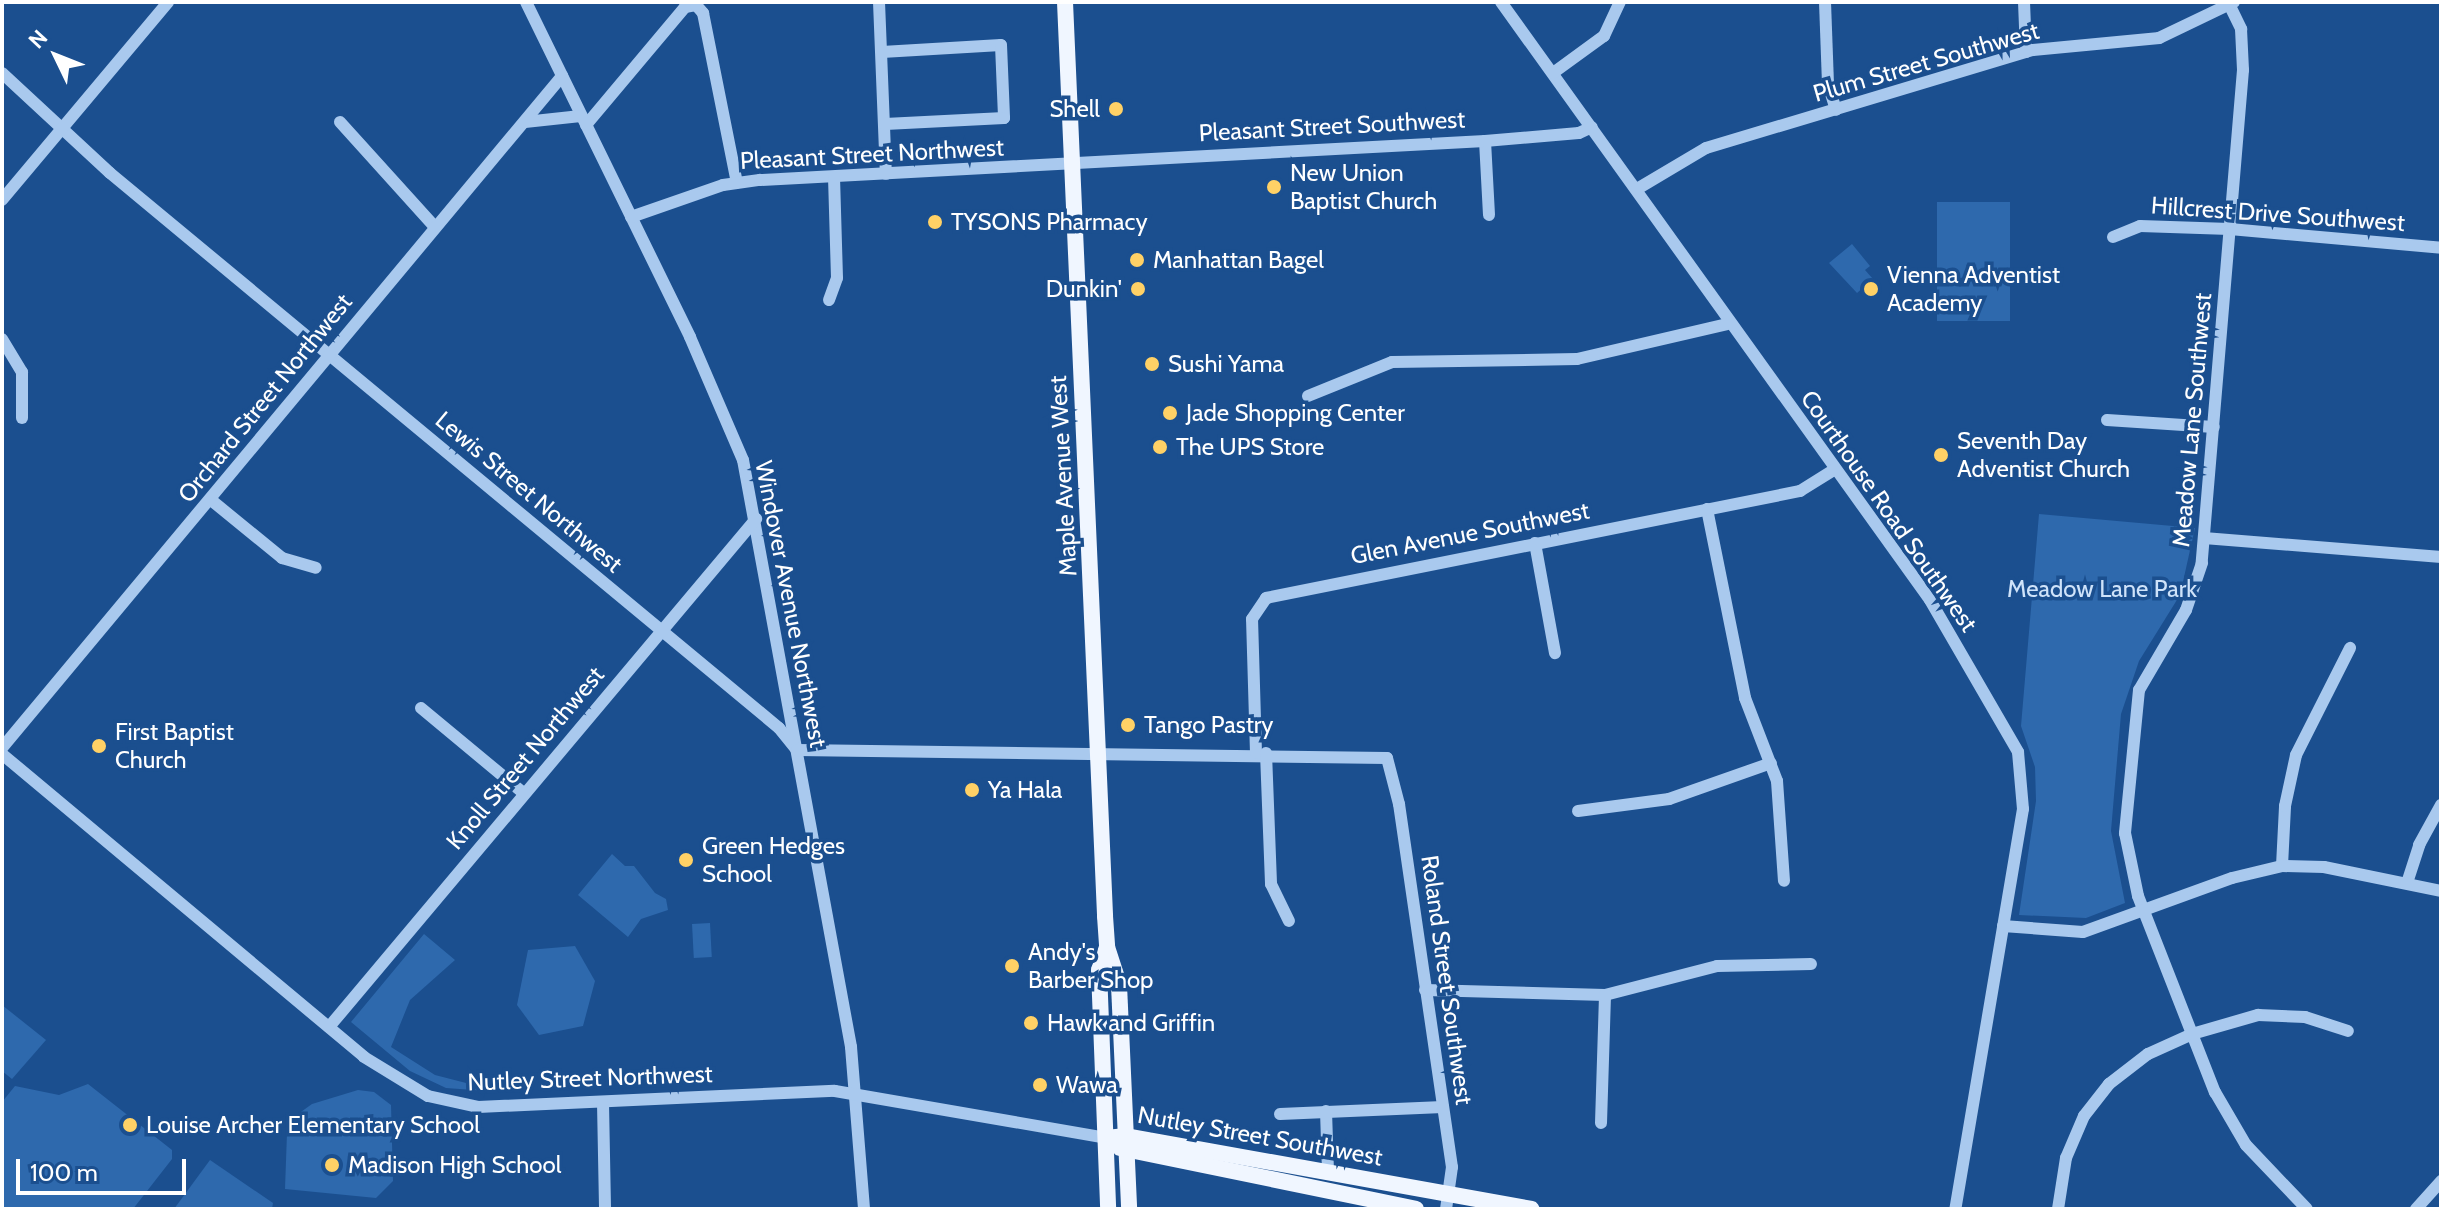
<!DOCTYPE html>
<html>
<head>
<meta charset="utf-8">
<style>
	body { margin:0 }
	#map { position:relative; width:2443px; height:1211px; overflow:hidden; background:#1b4f8f; font-family:Cabin,sans-serif }
	div>[style] { position:absolute }
	.green>* { inset:0; background:#2e69ad; transform-origin:0 0 }
	.minor>* { height:12px; margin:-6px; padding:0 6px; transform-origin:6px; border-radius:6px; background:#a9c9ee }
	.major>* { height:16px; margin:-8px; padding:0 8px; transform-origin:8px; border-radius:8px; background:#f0f6ff }
	.dots>* { width:22px; height:22px; translate:-50% -50%; box-sizing:border-box; border:4px solid #1b4f8f; border-radius:50% }
	span { translate:-50% -50%; white-space:nowrap; text-align:center; line-height:1.15; -webkit-text-stroke:7px #1b4f8f; paint-order:stroke }
	.street-label { font-size:24px; color:#fff }
	.poi-label { font-size:24px; color:#fff }
	.right { translate:-100% -50%; text-align:right }
	.left { translate:0 -50%; text-align:left }
	.park-label { font-size:24px; color:#cfe3fa }
	.frame { position:absolute; inset:0; border:4px solid #fff; pointer-events:none }
	.north { position:absolute; left:16px; top:16px; width:80px; height:80px; -webkit-text-stroke:6px #1b4f8f; paint-order:stroke; rotate:313deg; font-size:22px; font-weight:700; line-height:32px; text-align:center; color:#fff }
	.north::after { content:''; display:block; margin:auto; width:28px; height:36px; background:#fff; clip-path:polygon(50% 0,100% 100%,50% 72%,0 100%) }
	.scale { position:absolute; left:16px; top:1159px; width:170px; height:36px; box-sizing:border-box; border:4px solid #fff; border-top:0; padding-left:10px; font-size:24px; line-height:28px; white-space:nowrap; color:#fff; -webkit-text-stroke:6px #1b4f8f; paint-order:stroke }
</style>
</head>
<body>
<div id="map">
	<div class="green">
		<i style="left:1937px;top:202px;width:73px;height:119px"></i>
		<i style="clip-path:polygon(1852px 244px,1870px 266px,1865px 270px,1873px 279px,1857px 293px,1829px 263px)"></i>
		<i style="clip-path:polygon(2039px 514px,2195px 528px,2180px 595px,2139px 661px,2121px 714px,2111px 831px,2125px 903px,2086px 918px,2019px 915px,2036px 801px,2035px 767px,2021px 726px)"></i>
		<i style="clip-path:polygon(612px 854px,625px 866px,634px 866px,655px 893px,666px 899px,668px 910px,641px 919px,628px 937px,578px 895px)"></i>
		<i style="left:710px;top:923px;width:34px;height:18px;rotate:87deg"></i>
		<i style="clip-path:polygon(424px 934px,455px 960px,410px 1000px,391px 1047px,435px 1075px,501px 1092px,446px 1088px,410px 1071px,351px 1022px)"></i>
		<i style="clip-path:polygon(575px 946px,595px 981px,583px 1026px,539px 1035px,517px 1005px,528px 950px)"></i>
		<i style="clip-path:polygon(2px 1005px,46px 1040px,12px 1079px,2px 1071px)"></i>
		<i style="clip-path:polygon(88px 1084px,172px 1150px,172px 1159px,133px 1209px,2px 1209px,2px 1102px,15px 1086px,59px 1095px)"></i>
		<i style="clip-path:polygon(358px 1090px,374px 1092px,391px 1105px,393px 1181px,376px 1198px,285px 1189px,287px 1133px,298px 1114px,312px 1104px)"></i>
		<i style="clip-path:polygon(210px 1160px,273px 1203px,272px 1209px,174px 1209px)"></i>
	</div>
	<div class="minor">
		<i style="left:526px;top:2px;width:373px;rotate:63.9deg"></i>
		<i style="left:690px;top:337px;width:134px;rotate:66.7deg"></i>
		<i style="left:743px;top:460px;width:597px;rotate:79.57deg"></i>
		<i style="left:851px;top:1047px;width:163px;rotate:85.4deg"></i>
		<i style="left:879px;top:2px;width:172px;rotate:87.7deg"></i>
		<i style="left:1501px;top:2px;width:736px;rotate:54.34deg"></i>
		<i style="left:1930px;top:600px;width:176px;rotate:59.9deg"></i>
		<i style="left:2018px;top:752px;width:57px;rotate:85deg"></i>
		<i style="left:2023px;top:809px;width:406px;rotate:99.6deg"></i>
		<i style="left:1825px;top:2px;width:82px;rotate:87.9deg"></i>
		<i style="left:1828px;top:84px;width:27px;rotate:73deg"></i>
		<i style="left:2024px;top:2px;width:50px;rotate:87.7deg"></i>
		<i style="left:2229px;top:4px;width:28px;rotate:64deg"></i>
		<i style="left:2241px;top:29px;width:41px;rotate:87.2deg"></i>
		<i style="left:2243px;top:70px;width:495px;rotate:94.8deg"></i>
		<i style="left:2202px;top:563px;width:50px;rotate:108.8deg"></i>
		<i style="left:2186px;top:610px;width:93px;rotate:120.4deg"></i>
		<i style="left:2139px;top:690px;width:144px;rotate:95.6deg"></i>
		<i style="left:2125px;top:833px;width:64px;rotate:78.3deg"></i>
		<i style="left:2138px;top:896px;width:211px;rotate:68.6deg"></i>
		<i style="left:2215px;top:1092px;width:61px;rotate:59.7deg"></i>
		<i style="left:2246px;top:1145px;width:88px;rotate:46.4deg"></i>
		<i style="left:882px;top:52px;width:119px;rotate:-3.4deg"></i>
		<i style="left:1001px;top:45px;width:73px;rotate:87.6deg"></i>
		<i style="left:1004px;top:118px;width:119px;rotate:177.1deg"></i>
		<i style="left:2px;top:73px;width:147px;rotate:42.8deg"></i>
		<i style="left:110px;top:173px;width:869px;rotate:39.68deg"></i>
		<i style="left:779px;top:728px;width:28px;rotate:51deg"></i>
		<i style="left:797px;top:750px;width:590px;rotate:0.78deg"></i>
		<i style="left:1387px;top:758px;width:48px;rotate:75.4deg"></i>
		<i style="left:1399px;top:804px;width:367px;rotate:81.7deg"></i>
		<i style="left:1452px;top:1167px;width:42px;rotate:98.1deg"></i>
		<i style="left:1553px;top:73px;width:63px;rotate:-36deg"></i>
		<i style="left:1604px;top:36px;width:38px;rotate:-65deg"></i>
		<i style="left:340px;top:122px;width:140px;rotate:47.9deg"></i>
		<i style="left:525px;top:122px;width:56px;rotate:-6.1deg"></i>
		<i style="left:586px;top:125px;width:154px;rotate:-50deg"></i>
		<i style="left:685px;top:7px;width:11px;rotate:-10deg"></i>
		<i style="left:696px;top:5px;width:11px;rotate:49deg"></i>
		<i style="left:703px;top:13px;width:173px;rotate:78.7deg"></i>
		<i style="left:1485px;top:141px;width:74px;rotate:86.9deg"></i>
		<i style="left:1637px;top:189px;width:80px;rotate:-30.7deg"></i>
		<i style="left:1706px;top:148px;width:341px;rotate:-16.7deg"></i>
		<i style="left:2033px;top:50px;width:127px;rotate:-5.4deg"></i>
		<i style="left:2159px;top:38px;width:83px;rotate:-25.6deg"></i>
		<i style="left:2px;top:200px;width:258px;rotate:-50deg"></i>
		<i style="left:631px;top:217px;width:97px;rotate:-19.2deg"></i>
		<i style="left:723px;top:185px;width:37px;rotate:-8deg"></i>
		<i style="left:760px;top:180px;width:726px;rotate:-3.08deg"></i>
		<i style="left:1485px;top:141px;width:94px;rotate:-4.9deg"></i>
		<i style="left:1579px;top:133px;width:14px;rotate:-25deg"></i>
		<i style="left:2113px;top:237px;width:29px;rotate:-22deg"></i>
		<i style="left:2140px;top:226px;width:90px;rotate:1.9deg"></i>
		<i style="left:2230px;top:229px;width:212px;rotate:5.1deg"></i>
		<i style="left:829px;top:300px;width:23px;rotate:-70deg"></i>
		<i style="left:837px;top:278px;width:100px;rotate:-91.7deg"></i>
		<i style="left:2px;top:339px;width:39px;rotate:59deg"></i>
		<i style="left:22px;top:372px;width:46px;rotate:90deg"></i>
		<i style="left:1308px;top:396px;width:91px;rotate:-22deg"></i>
		<i style="left:1392px;top:362px;width:185px;rotate:-0.9deg"></i>
		<i style="left:1577px;top:359px;width:154px;rotate:-13.1deg"></i>
		<i style="left:2107px;top:420px;width:107px;rotate:3.7deg"></i>
		<i style="left:211px;top:500px;width:92px;rotate:39.2deg"></i>
		<i style="left:282px;top:558px;width:35px;rotate:16deg"></i>
		<i style="left:1707px;top:509px;width:193px;rotate:78.6deg"></i>
		<i style="left:1745px;top:698px;width:89px;rotate:68.9deg"></i>
		<i style="left:1777px;top:781px;width:100px;rotate:86deg"></i>
		<i style="left:2204px;top:538px;width:238px;rotate:4.6deg"></i>
		<i style="left:1535px;top:543px;width:112px;rotate:79.7deg"></i>
		<i style="left:421px;top:708px;width:131px;rotate:39.7deg"></i>
		<i style="left:2px;top:748px;width:875px;rotate:-50.19deg"></i>
		<i style="left:1256px;top:753px;width:134px;rotate:-91.7deg"></i>
		<i style="left:1252px;top:619px;width:25px;rotate:-56deg"></i>
		<i style="left:1266px;top:598px;width:545px;rotate:-11.33deg"></i>
		<i style="left:1800px;top:491px;width:40px;rotate:-32deg"></i>
		<i style="left:1266px;top:753px;width:131px;rotate:87.8deg"></i>
		<i style="left:1271px;top:884px;width:41px;rotate:64.1deg"></i>
		<i style="left:2px;top:754px;width:472px;rotate:39.9deg"></i>
		<i style="left:364px;top:1057px;width:75px;rotate:31.4deg"></i>
		<i style="left:428px;top:1096px;width:51px;rotate:12.4deg"></i>
		<i style="left:478px;top:1107px;width:357px;rotate:-2.6deg"></i>
		<i style="left:835px;top:1091px;width:275px;rotate:9.8deg"></i>
		<i style="left:1578px;top:811px;width:92px;rotate:-7.5deg"></i>
		<i style="left:1669px;top:799px;width:108px;rotate:-19.4deg"></i>
		<i style="left:2282px;top:866px;width:60px;rotate:-87.1deg"></i>
		<i style="left:2285px;top:806px;width:52px;rotate:-77.8deg"></i>
		<i style="left:2296px;top:755px;width:120px;rotate:-63.2deg"></i>
		<i style="left:2407px;top:883px;width:40px;rotate:-72deg"></i>
		<i style="left:2419px;top:845px;width:46px;rotate:-61.2deg"></i>
		<i style="left:2003px;top:926px;width:80px;rotate:4.3deg"></i>
		<i style="left:2083px;top:932px;width:158px;rotate:-19.9deg"></i>
		<i style="left:2232px;top:878px;width:51px;rotate:-13.5deg"></i>
		<i style="left:2282px;top:866px;width:42px;rotate:1.4deg"></i>
		<i style="left:2324px;top:867px;width:119px;rotate:11.6deg"></i>
		<i style="left:1425px;top:990px;width:180px;rotate:1.6deg"></i>
		<i style="left:1605px;top:995px;width:116px;rotate:-14.5deg"></i>
		<i style="left:1717px;top:966px;width:94px;rotate:-1.2deg"></i>
		<i style="left:329px;top:1027px;width:664px;rotate:-49.95deg"></i>
		<i style="left:603px;top:1103px;width:106px;rotate:88.9deg"></i>
		<i style="left:1326px;top:1111px;width:59px;rotate:88.1deg"></i>
		<i style="left:1280px;top:1114px;width:163px;rotate:-2.5deg"></i>
		<i style="left:1601px;top:1123px;width:128px;rotate:-88.2deg"></i>
		<i style="left:2058px;top:1209px;width:52px;rotate:-81.1deg"></i>
		<i style="left:2066px;top:1158px;width:46px;rotate:-66.8deg"></i>
		<i style="left:2084px;top:1116px;width:41px;rotate:-52deg"></i>
		<i style="left:2109px;top:1084px;width:49px;rotate:-37.6deg"></i>
		<i style="left:2148px;top:1054px;width:48px;rotate:-24.4deg"></i>
		<i style="left:2192px;top:1034px;width:69px;rotate:-16.1deg"></i>
		<i style="left:2258px;top:1015px;width:47px;rotate:2.4deg"></i>
		<i style="left:2305px;top:1017px;width:45px;rotate:18deg"></i>
		<i style="left:2416px;top:1209px;width:38px;rotate:-48deg"></i>
	</div>
	<div class="major">
		<i style="left:1065px;top:2px;width:915px;rotate:87.49deg"></i>
		<i style="left:1105px;top:916px;width:31px;rotate:86deg"></i>
		<i style="left:1107px;top:947px;width:40px;rotate:72deg"></i>
		<i style="left:1119px;top:985px;width:224px;rotate:87.4deg"></i>
		<i style="left:1107px;top:947px;width:24px;rotate:109deg"></i>
		<i style="left:1099px;top:970px;width:239px;rotate:87.8deg"></i>
		<i style="left:1106px;top:1138px;width:20px;rotate:-6deg"></i>
		<i style="left:1126px;top:1136px;width:412px;rotate:10.2deg"></i>
		<i style="left:1120px;top:1148px;width:302px;rotate:11.6deg"></i>
	</div>
	<div class="dots">
		<i style="left:1116px;top:109px;background:#ffd166"></i>
		<i style="left:1274px;top:187px;background:#ffd166"></i>
		<i style="left:935px;top:222px;background:#ffd166"></i>
		<i style="left:1137px;top:260px;background:#ffd166"></i>
		<i style="left:1138px;top:289px;background:#ffd166"></i>
		<i style="left:1871px;top:289px;background:#ffd166"></i>
		<i style="left:1152px;top:364px;background:#ffd166"></i>
		<i style="left:1170px;top:413px;background:#ffd166"></i>
		<i style="left:1160px;top:447px;background:#ffd166"></i>
		<i style="left:1941px;top:455px;background:#ffd166"></i>
		<i style="left:1128px;top:725px;background:#ffd166"></i>
		<i style="left:99px;top:746px;background:#ffd166"></i>
		<i style="left:972px;top:790px;background:#ffd166"></i>
		<i style="left:686px;top:860px;background:#ffd166"></i>
		<i style="left:1012px;top:966px;background:#ffd166"></i>
		<i style="left:1031px;top:1023px;background:#ffd166"></i>
		<i style="left:1040px;top:1085px;background:#ffd166"></i>
		<i style="left:130px;top:1125px;background:#ffd166"></i>
		<i style="left:332px;top:1165px;background:#ffd166"></i>
	</div>
	<div class="street-label">
		<span style="left:1926px;top:62px;rotate:-16deg">Plum Street Southwest</span>
		<span style="left:1332px;top:126px;rotate:-3deg">Pleasant Street Southwest</span>
		<span style="left:872px;top:154px;rotate:-3deg">Pleasant Street Northwest</span>
		<span style="left:2278px;top:214px;rotate:4deg">Hillcrest Drive Southwest</span>
		<span style="left:265px;top:398px;rotate:-51deg">Orchard Street Northwest</span>
		<span style="left:2192px;top:420px;rotate:-85deg">Meadow Lane Southwest</span>
		<span style="left:1063px;top:476px;rotate:-93deg">Maple Avenue West</span>
		<span style="left:529px;top:492px;rotate:40deg">Lewis Street Northwest</span>
		<span style="left:1889px;top:511px;rotate:55deg">Courthouse Road Southwest</span>
		<span style="left:1470px;top:533px;rotate:-11deg">Glen Avenue Southwest</span>
		<span style="left:791px;top:604px;rotate:79deg">Windover Avenue Northwest</span>
		<span style="left:525px;top:758px;rotate:-50deg">Knoll Street Northwest</span>
		<span style="left:1447px;top:980px;rotate:82deg">Roland Street Southwest</span>
		<span style="left:590px;top:1078px;rotate:-2deg">Nutley Street Northwest</span>
		<span style="left:1260px;top:1136px;rotate:10deg">Nutley Street Southwest</span>
	</div>
	<div class="poi-label">
		<span class="right" style="left:1100px;top:109px">Shell</span>
		<span class="left" style="left:1290px;top:187px">New Union<br>Baptist Church</span>
		<span class="left" style="left:951px;top:222px">TYSONS Pharmacy</span>
		<span class="left" style="left:1153px;top:260px">Manhattan Bagel</span>
		<span class="left" style="left:1887px;top:289px">Vienna Adventist<br>Academy</span>
		<span class="right" style="left:1122px;top:289px">Dunkin'</span>
		<span class="left" style="left:1168px;top:364px">Sushi Yama</span>
		<span class="left" style="left:1186px;top:413px">Jade Shopping Center</span>
		<span class="left" style="left:1957px;top:455px">Seventh Day<br>Adventist Church</span>
		<span class="left" style="left:1176px;top:447px">The UPS Store</span>
		<span class="left" style="left:1144px;top:725px">Tango Pastry</span>
		<span class="left" style="left:115px;top:746px">First Baptist<br>Church</span>
		<span class="left" style="left:988px;top:790px">Ya Hala</span>
		<span class="left" style="left:702px;top:860px">Green Hedges<br>School</span>
		<span class="left" style="left:1028px;top:966px">Andy's<br>Barber Shop</span>
		<span class="left" style="left:1047px;top:1023px">Hawk and Griffin</span>
		<span class="left" style="left:1056px;top:1085px">Wawa</span>
		<span class="left" style="left:146px;top:1125px">Louise Archer Elementary School</span>
		<span class="left" style="left:348px;top:1165px">Madison High School</span>
	</div>
	<div class="park-label">
		<span style="left:2102px;top:589px">Meadow Lane Park</span>
	</div>
	<div class="frame"></div>
	<div class="north">N</div>
	<div class="scale">100 m</div>
</div>
</body>
</html>
